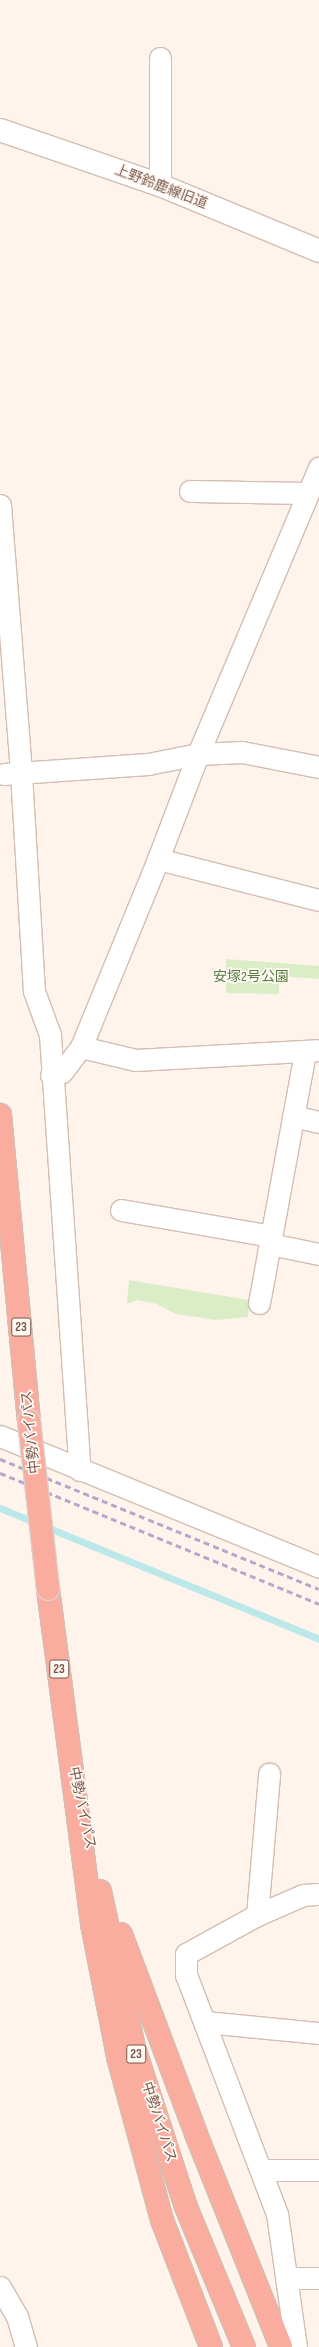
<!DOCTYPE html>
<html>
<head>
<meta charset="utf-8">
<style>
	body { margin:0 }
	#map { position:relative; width:319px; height:2347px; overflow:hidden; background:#fef4eb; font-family:"Sofia Sans Condensed","Noto Sans JP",sans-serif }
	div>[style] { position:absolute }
	.green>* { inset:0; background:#dbedc7 }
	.stream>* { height:7px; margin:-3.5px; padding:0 3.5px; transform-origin:3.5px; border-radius:3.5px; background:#bde8ea }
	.roads { filter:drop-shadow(1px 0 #d4bdb2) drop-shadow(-1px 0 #d4bdb2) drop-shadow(0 1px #d4bdb2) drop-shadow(0 -1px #d4bdb2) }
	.street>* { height:21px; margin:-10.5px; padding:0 10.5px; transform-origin:10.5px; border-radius:10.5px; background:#fff }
	.secondary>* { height:22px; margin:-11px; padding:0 11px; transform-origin:11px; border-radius:11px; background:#fff }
	.highway>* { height:22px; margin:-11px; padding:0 11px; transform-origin:11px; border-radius:11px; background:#faad9f }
	.rail>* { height:3px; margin-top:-1.5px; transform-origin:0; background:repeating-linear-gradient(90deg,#b6a7ca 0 6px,transparent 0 10px) }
	.bridges { filter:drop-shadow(1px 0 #dad0cd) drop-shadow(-1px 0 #dad0cd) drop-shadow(0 1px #dad0cd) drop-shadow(0 -1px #dad0cd) }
	.highway-bridge>* { height:22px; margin:-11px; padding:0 11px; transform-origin:11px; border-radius:11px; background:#faad9f }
	span { translate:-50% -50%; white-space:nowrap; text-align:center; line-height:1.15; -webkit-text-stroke:3.5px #fff9f3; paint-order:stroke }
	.shield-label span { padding:1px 3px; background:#fff9f3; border:1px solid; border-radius:3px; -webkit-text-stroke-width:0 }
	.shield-label { font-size:13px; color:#7c574b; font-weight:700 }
	.street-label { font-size:14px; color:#7c574b }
	.park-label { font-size:14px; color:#587b3f }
</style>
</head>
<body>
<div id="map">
	<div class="green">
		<i style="clip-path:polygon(226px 959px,319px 966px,319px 979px,279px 976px,279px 994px,226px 993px)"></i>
		<i style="clip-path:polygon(129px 1280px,249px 1300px,248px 1317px,216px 1320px,176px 1314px,157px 1304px,138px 1300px,127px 1304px)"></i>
	</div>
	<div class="stream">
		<i style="left:0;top:1508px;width:345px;rotate:22.3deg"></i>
	</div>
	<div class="roads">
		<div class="street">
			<i style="left:160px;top:185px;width:127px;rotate:-90deg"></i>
			<i style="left:190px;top:491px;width:117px;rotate:1deg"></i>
			<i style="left:0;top:505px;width:269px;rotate:85.5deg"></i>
			<i style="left:21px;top:773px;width:218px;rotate:86.6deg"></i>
			<i style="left:34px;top:991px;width:47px;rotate:70deg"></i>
			<i style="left:50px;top:1035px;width:436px;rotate:86.1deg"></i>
			<i style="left:4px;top:774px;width:144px;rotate:-4deg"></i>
			<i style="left:148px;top:764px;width:51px;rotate:-11.3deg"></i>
			<i style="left:198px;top:754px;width:44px;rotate:-2.6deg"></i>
			<i style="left:242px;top:752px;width:78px;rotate:11deg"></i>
			<i style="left:158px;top:859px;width:166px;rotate:14.3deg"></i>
			<i style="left:81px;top:1047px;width:56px;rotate:13.5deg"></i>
			<i style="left:135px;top:1060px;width:182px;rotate:-3.1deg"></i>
			<i style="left:51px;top:1075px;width:11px;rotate:-15deg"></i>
			<i style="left:62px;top:1072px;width:31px;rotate:-53deg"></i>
			<i style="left:81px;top:1047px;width:203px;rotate:-67.7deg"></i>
			<i style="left:158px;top:859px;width:112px;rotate:-69.1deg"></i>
			<i style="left:198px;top:754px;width:311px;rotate:-67.1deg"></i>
			<i style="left:293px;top:1116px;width:27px;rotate:13deg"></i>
			<i style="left:121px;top:1210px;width:152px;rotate:9.8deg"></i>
			<i style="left:270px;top:1244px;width:50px;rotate:11.5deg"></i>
			<i style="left:259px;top:1303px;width:255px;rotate:-79.6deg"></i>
			<i style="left:0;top:1436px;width:345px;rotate:22.3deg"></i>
			<i style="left:257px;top:1915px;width:142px;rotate:-85.1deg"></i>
			<i style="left:206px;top:2022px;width:114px;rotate:5.6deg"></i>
			<i style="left:261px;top:2170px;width:58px"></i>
			<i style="left:286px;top:2278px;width:33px"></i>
			<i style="left:0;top:2287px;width:34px;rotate:60deg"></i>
			<i style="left:17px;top:2316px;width:32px;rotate:74deg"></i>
			<i style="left:296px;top:2347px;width:134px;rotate:-98.1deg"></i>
			<i style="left:277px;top:2214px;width:256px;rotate:-110.8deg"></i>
			<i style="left:186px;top:1975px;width:21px;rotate:-90deg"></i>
			<i style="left:186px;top:1954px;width:81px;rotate:-28.8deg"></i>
			<i style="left:257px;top:1915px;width:50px;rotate:-23.5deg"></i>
			<i style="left:303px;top:1895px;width:16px;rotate:-4deg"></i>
		</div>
		<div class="secondary">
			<i style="left:0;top:130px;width:169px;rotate:19deg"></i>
			<i style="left:160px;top:185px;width:172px;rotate:22.5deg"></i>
		</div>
		<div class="highway">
			<i style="left:0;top:1115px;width:307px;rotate:84.6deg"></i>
			<i style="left:48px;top:1589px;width:338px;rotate:82.5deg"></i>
			<i style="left:92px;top:1924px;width:136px;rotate:78.9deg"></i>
			<i style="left:118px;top:2057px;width:169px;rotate:74.9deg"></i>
			<i style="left:162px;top:2220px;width:136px;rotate:68.9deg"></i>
			<i style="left:100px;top:1891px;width:164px;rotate:77.7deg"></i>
			<i style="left:135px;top:2051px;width:164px;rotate:71.9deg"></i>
			<i style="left:186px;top:2207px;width:152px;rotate:67.5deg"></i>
			<i style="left:121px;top:1934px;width:214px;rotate:69.4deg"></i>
			<i style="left:196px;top:2134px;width:229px;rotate:68.2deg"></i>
		</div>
	</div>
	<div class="rail">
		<i style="left:0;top:1459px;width:344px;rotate:22.2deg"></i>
		<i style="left:0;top:1473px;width:345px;rotate:22.3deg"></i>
	</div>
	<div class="bridges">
		<div class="highway-bridge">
			<i style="left:29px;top:1421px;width:169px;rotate:83.5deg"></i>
		</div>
	</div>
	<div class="shield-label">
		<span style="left:21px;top:1327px">23</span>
		<span style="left:59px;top:1669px">23</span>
		<span style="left:136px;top:2054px">23</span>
	</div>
	<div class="street-label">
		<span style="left:161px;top:187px;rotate:21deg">上野鈴鹿線旧道</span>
		<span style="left:31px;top:1432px;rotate:-96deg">中勢バイパス</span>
		<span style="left:82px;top:1808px;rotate:78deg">中勢バイパス</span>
		<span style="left:159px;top:2122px;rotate:72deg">中勢バイパス</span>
	</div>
	<div class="park-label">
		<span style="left:251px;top:977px">安塚2号公園</span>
	</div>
</div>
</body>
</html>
